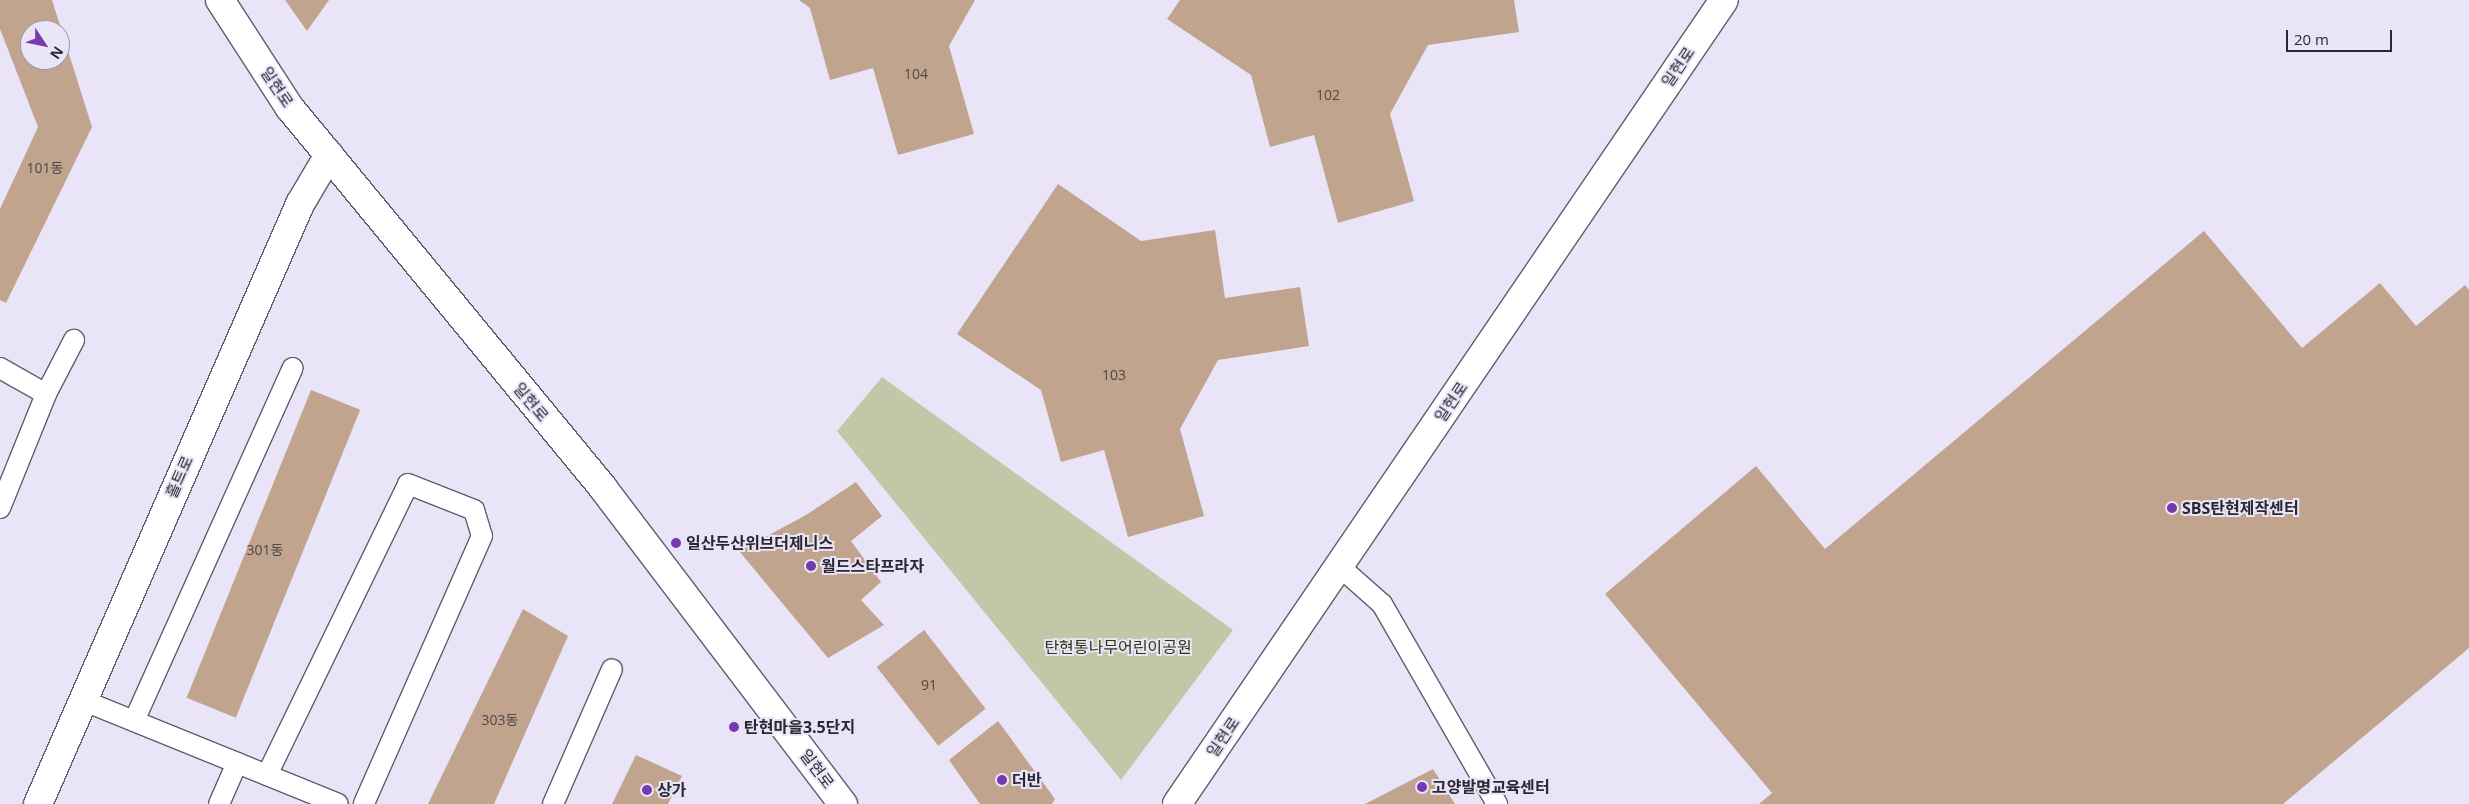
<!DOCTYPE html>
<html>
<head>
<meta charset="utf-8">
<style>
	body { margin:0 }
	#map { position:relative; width:2469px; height:804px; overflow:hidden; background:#eae4f8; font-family:"Open Sans","Noto Sans KR",sans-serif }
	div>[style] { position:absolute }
	.green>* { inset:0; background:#c2c7a7 }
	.building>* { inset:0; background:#c1a48e; transform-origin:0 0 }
	.roads { filter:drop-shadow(1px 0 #625d6e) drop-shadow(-1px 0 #625d6e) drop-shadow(0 1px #625d6e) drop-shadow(0 -1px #625d6e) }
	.lane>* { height:20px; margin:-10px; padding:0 10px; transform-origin:10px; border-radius:10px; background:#fff }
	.street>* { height:28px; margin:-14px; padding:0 14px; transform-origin:14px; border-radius:14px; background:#fff }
	.secondary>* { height:28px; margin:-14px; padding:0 14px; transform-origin:14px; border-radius:14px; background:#fff }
	.dots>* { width:14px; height:14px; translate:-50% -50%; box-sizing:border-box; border:2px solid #eae4f8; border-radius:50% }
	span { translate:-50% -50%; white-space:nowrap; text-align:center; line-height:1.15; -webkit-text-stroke:4px #eae4f8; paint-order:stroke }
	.number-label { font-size:14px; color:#504848 }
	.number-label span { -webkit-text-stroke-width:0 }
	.street-label { font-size:16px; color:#2b2930 }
	.poi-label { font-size:16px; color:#2b2930; font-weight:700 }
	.left { translate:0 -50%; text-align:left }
	.park-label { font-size:16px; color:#31350c }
	.north { position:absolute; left:20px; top:20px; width:50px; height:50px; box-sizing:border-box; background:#eae4f8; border:1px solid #9e99a8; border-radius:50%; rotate:124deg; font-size:14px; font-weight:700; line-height:20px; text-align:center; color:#2b2930 }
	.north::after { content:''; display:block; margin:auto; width:18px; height:22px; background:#7739ae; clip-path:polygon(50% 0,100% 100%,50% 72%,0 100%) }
	.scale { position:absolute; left:2286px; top:30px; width:106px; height:22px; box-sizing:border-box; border:2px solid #2b2930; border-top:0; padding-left:6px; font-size:15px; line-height:18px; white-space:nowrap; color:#2b2930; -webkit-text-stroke:4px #eae4f8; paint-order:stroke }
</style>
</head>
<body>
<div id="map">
	<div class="green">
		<i style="clip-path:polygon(882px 377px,1233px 630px,1121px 780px,837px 431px)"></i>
	</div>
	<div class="building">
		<i style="clip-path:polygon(evenodd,0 0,52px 0,92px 127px,6px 303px,0 300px,0 209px,38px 127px,0 29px,0 0,30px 30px,60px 30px,60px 60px,30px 60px,30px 30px)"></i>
		<i style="clip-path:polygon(285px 0,329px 0,307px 31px)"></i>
		<i style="clip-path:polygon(799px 0,975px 0,949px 46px,974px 134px,898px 155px,873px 68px,830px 80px,810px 8px)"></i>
		<i style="clip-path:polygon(1180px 0,1514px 0,1519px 32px,1428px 45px,1390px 114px,1414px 201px,1338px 223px,1314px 135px,1270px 147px,1251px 75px,1167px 19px)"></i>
		<i style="clip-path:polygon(1058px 184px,1141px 241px,1215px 230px,1225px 298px,1300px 287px,1309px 346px,1218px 360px,1180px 429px,1204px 516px,1128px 537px,1104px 450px,1061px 462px,1041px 390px,957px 334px)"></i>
		<i style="clip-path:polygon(2204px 231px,2302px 348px,2380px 283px,2416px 326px,2465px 285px,2469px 290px,2469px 648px,2283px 804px,1759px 804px,1772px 793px,1605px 594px,1756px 466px,1825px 549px)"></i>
		<i style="left:311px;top:390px;width:53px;height:332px;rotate:22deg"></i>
		<i style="clip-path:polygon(856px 482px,882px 516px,851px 541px,881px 582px,861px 600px,884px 625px,828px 658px,739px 551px,806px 515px)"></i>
		<i style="clip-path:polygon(523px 609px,568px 636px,494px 804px,428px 804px)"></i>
		<i style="left:924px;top:630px;width:100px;height:60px;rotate:52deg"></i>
		<i style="clip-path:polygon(998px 721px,1055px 799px,1052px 804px,980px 804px,949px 760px)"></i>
		<i style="clip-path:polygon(636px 755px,682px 776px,668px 804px,612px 804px)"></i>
		<i style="clip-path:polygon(1433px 769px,1455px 804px,1365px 804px)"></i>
	</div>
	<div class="roads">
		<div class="lane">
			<i style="left:0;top:368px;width:53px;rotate:29.5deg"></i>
			<i style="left:0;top:508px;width:123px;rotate:-68deg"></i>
			<i style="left:46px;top:394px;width:61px;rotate:-62.6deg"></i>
			<i style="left:1339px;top:566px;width:57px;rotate:41.5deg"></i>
			<i style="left:1382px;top:604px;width:231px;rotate:60.1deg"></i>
			<i style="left:82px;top:700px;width:276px;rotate:22.1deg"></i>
			<i style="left:134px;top:721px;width:387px;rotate:-65.8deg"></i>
			<i style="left:267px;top:775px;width:323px;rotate:-64.1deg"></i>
			<i style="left:408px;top:484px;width:71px;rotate:21.5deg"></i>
			<i style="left:474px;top:510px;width:27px;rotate:73deg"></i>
			<i style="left:482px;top:536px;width:293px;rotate:113.8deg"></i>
			<i style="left:219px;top:804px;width:45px;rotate:-66.3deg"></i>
			<i style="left:553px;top:804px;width:147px;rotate:-66.4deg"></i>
		</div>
		<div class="street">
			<i style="left:1177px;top:804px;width:972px;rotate:-55.77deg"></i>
		</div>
		<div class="secondary">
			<i style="left:220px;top:0;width:129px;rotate:57.1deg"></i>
			<i style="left:290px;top:108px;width:492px;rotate:50.5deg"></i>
			<i style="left:603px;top:488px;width:397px;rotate:52.8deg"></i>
			<i style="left:38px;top:804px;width:655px;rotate:-66.41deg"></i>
			<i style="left:300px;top:204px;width:57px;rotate:-59.4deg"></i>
		</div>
	</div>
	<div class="dots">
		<i style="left:2172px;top:508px;background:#7739ae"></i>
		<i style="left:676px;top:543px;background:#7739ae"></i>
		<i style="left:811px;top:566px;background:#7739ae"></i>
		<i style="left:734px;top:727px;background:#7739ae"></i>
		<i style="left:1002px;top:780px;background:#7739ae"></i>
		<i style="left:1422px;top:787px;background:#7739ae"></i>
		<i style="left:647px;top:790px;background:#7739ae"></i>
	</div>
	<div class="number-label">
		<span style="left:916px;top:74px">104</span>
		<span style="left:1328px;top:95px">102</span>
		<span style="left:45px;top:168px">101동</span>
		<span style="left:1114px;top:375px">103</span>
		<span style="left:265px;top:550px">301동</span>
		<span style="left:929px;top:685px">91</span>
		<span style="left:500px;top:720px">303동</span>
	</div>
	<div class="street-label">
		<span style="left:1678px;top:67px;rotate:-56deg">일현로</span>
		<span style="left:277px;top:87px;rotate:56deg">일현로</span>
		<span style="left:531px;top:402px;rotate:50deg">일현로</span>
		<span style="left:1451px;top:402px;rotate:-56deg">일현로</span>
		<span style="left:179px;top:477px;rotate:-66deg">홀트로</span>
		<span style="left:1223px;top:737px;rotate:-56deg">일현로</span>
		<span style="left:817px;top:769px;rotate:53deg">일현로</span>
	</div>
	<div class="poi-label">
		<span class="left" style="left:2182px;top:508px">SBS탄현제작센터</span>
		<span class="left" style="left:686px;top:543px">일산두산위브더제니스</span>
		<span class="left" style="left:821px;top:566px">월드스타프라자</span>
		<span class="left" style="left:744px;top:727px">탄현마을3.5단지</span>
		<span class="left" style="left:1012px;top:780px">더반</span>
		<span class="left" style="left:1432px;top:787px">고양발명교육센터</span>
		<span class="left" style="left:657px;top:790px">상가</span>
	</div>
	<div class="park-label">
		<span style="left:1118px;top:647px">탄현통나무어린이공원</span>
	</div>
	<div class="north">N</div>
	<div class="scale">20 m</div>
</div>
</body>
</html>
